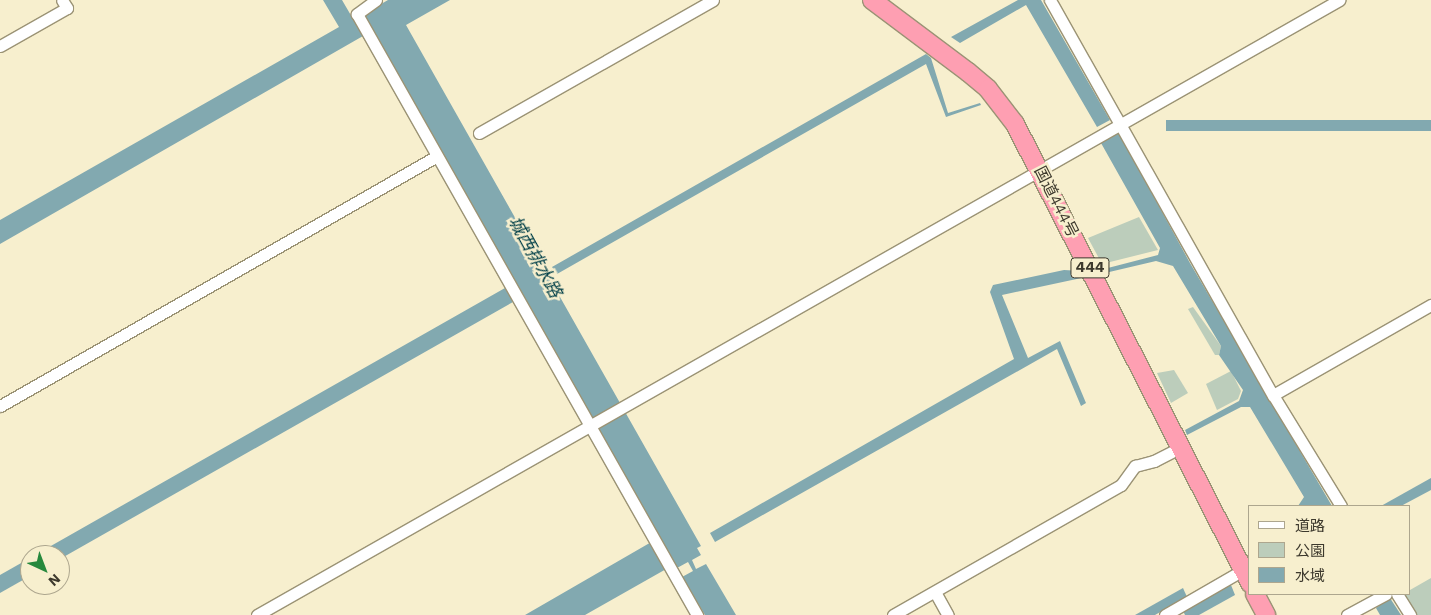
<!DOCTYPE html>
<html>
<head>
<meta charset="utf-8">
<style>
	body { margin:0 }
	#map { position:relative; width:1431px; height:615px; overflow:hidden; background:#f7efce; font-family:"Work Sans","Noto Sans JP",sans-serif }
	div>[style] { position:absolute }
	.green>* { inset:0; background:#bccdbb }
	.water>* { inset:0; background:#82a9b0; transform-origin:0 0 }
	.roads { filter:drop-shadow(1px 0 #9b9375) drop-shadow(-1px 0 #9b9375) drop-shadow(0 1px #9b9375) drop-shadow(0 -1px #9b9375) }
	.minor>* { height:11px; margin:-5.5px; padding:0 5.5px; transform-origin:5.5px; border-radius:5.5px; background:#fff }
	.trunk>* { height:18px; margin:-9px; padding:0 9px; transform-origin:9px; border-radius:9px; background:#fe9fb2 }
	span { translate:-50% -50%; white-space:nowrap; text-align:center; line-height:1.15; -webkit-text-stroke:5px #f7efce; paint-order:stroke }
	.shield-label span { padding:1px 4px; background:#f7efce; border:1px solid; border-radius:4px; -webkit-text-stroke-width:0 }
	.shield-label { font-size:15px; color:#3d392d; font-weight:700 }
	.street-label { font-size:16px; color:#3d392d }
	.water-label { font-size:18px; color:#003f48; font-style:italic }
	.legend { position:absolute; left:1248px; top:505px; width:162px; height:90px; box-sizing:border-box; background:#f7efce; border:1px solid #ada68e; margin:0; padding:6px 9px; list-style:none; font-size:15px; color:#3d392d }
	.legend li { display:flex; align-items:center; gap:10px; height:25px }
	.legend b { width:25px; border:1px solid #ada68e }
	.north { position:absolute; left:20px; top:545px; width:50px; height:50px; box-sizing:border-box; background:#f7efce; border:1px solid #ada68e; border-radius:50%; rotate:137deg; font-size:14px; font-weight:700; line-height:20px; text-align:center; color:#3d392d }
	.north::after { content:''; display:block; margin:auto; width:18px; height:22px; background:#27893d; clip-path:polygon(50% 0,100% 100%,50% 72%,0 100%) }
</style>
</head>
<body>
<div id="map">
	<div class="green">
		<i style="clip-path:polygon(1139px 217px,1158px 250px,1102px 264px,1088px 238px)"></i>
		<i style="clip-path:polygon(1193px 307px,1221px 346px,1219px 355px,1215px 355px,1188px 309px)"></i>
		<i style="clip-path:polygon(1174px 370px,1188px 393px,1171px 403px,1157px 373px)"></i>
		<i style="clip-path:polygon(1231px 371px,1241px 391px,1238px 399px,1217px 410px,1206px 384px)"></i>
		<i style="clip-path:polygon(1431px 578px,1431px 615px,1415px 615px,1403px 594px,1410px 594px,1410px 590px)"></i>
	</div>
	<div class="water">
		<i style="clip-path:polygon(323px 0,342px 0,363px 36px,0 244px,0 220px,339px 27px)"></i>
		<i style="clip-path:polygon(388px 0,450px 0,406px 25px,701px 546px,697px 548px,701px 555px,692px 560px,696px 569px,706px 564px,736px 615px,705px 615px,682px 577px,693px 571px,688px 562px,677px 568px,675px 564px,585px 615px,525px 615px,660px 537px,364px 14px)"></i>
		<i style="clip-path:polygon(1018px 0,1041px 0,1110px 120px,1097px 127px,1026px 5px,960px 43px,951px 37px)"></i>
		<i style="clip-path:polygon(926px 54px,931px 58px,948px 113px,980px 103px,981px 105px,946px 117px,926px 64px,557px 274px,554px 270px,552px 267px)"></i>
		<i style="left:1431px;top:120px;width:11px;height:265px;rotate:90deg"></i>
		<i style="clip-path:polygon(1119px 133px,1190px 263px,1332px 506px,1298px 506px,1304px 497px,1250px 407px,1241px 407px,1187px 435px,1185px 430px,1239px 401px,1243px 390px,1219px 355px,1221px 346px,1173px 266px,1156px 261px,1105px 273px,1104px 269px,1158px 255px,1160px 248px,1101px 143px)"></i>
		<i style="clip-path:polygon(1064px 270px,1082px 271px,1086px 277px,1002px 295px,1028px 358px,1060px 341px,1086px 403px,1081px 406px,1057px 349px,715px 542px,710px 533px,1014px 359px,990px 292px,993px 285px)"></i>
		<i style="clip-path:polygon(505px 288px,513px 302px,60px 559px,60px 555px,35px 555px)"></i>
		<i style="clip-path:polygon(1431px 478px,1431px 490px,1401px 506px,1381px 506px)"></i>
		<i style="clip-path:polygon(30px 558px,30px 576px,0 593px,0 575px)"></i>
		<i style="clip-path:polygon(1231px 585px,1235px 595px,1199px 615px,1185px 615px,1183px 611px)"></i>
		<i style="clip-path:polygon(1183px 588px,1187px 597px,1155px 615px,1135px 615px)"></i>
		<i style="clip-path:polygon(1390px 598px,1401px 615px,1380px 615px,1376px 608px)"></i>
	</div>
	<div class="roads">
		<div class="minor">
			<i style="left:376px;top:0;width:24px;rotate:144deg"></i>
			<i style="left:357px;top:14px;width:691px;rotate:60.5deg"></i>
			<i style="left:1050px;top:0;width:454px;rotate:60.6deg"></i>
			<i style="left:1273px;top:395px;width:130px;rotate:58.5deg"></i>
			<i style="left:0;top:46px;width:77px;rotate:-29.6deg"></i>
			<i style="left:67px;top:8px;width:9px;rotate:-122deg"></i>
			<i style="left:479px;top:133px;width:269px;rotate:-29.6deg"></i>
			<i style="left:1273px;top:395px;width:182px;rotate:-29.7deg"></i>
			<i style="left:0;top:406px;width:503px;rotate:-29.77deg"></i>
			<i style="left:935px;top:592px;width:26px;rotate:61deg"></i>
			<i style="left:1397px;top:594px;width:25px;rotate:58deg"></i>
			<i style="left:257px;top:615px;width:1245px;rotate:-29.61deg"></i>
			<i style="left:893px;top:615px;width:262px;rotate:-29.7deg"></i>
			<i style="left:1121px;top:485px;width:24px;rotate:-54deg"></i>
			<i style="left:1135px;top:466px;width:20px;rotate:-15deg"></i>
			<i style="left:1154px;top:461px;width:31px;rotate:-27deg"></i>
			<i style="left:1165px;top:615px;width:90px;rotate:-30deg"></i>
			<i style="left:1347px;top:615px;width:44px;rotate:-28.3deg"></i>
		</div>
		<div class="trunk">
			<i style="left:872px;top:0;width:120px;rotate:36.9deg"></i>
			<i style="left:968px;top:72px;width:26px;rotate:40deg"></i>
			<i style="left:988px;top:89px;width:44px;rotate:52.4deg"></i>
			<i style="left:1015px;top:124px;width:516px;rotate:62.89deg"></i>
			<i style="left:1255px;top:594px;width:24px;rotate:62deg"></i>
		</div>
	</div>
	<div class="shield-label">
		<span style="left:1090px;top:268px">444</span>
	</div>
	<div class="street-label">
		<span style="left:1056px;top:202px;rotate:63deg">国道444号</span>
	</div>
	<div class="water-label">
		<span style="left:535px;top:257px;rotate:61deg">城西排水路</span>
	</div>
	<ul class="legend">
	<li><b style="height:6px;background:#fff"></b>道路</li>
	<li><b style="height:14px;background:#bccdbb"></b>公園</li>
	<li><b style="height:14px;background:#82a9b0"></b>水域</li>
	</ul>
	<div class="north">N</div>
</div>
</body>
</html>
